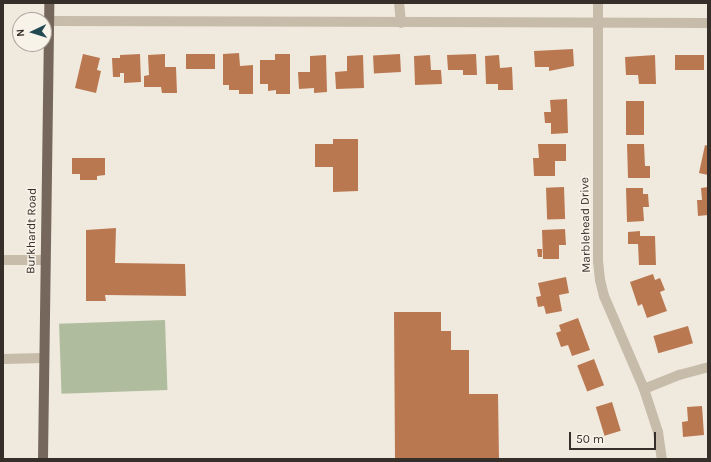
<!DOCTYPE html>
<html>
<head>
<meta charset="utf-8">
<style>
	body { margin:0 }
	#map { position:relative; width:711px; height:462px; overflow:hidden; background:#f0e9dd; font-family:Karla,sans-serif }
	div>[style] { position:absolute }
	.green>* { inset:0; background:#afbd9e; transform-origin:0 0 }
	.building>* { inset:0; background:#ba7851; transform-origin:0 0 }
	.minor>* { height:10px; margin:-5px; padding:0 5px; transform-origin:5px; border-radius:5px; background:#c7bbaa }
	.major>* { height:10px; margin:-5px; padding:0 5px; transform-origin:5px; border-radius:5px; background:#75675b }
	span { translate:-50% -50%; white-space:nowrap; text-align:center; line-height:1.15; -webkit-text-stroke:3px #f8f3e9; paint-order:stroke }
	.street-label { font-size:12px; color:#352e29 }
	.frame { position:absolute; inset:0; border:4px solid #352e29; pointer-events:none }
	.north { position:absolute; left:12px; top:12px; width:40px; height:40px; box-sizing:border-box; background:#f8f3e9; border:1px solid #aaa49c; border-radius:50%; rotate:266deg; font-size:11px; font-weight:700; line-height:16px; text-align:center; color:#352e29 }
	.north::after { content:''; display:block; margin:auto; width:14px; height:18px; background:#224952; clip-path:polygon(50% 0,100% 100%,50% 72%,0 100%) }
	.scale { position:absolute; left:569px; top:432px; width:87px; height:18px; box-sizing:border-box; border:2px solid #352e29; border-top:0; padding-left:5px; font-size:12px; line-height:14px; white-space:nowrap; color:#352e29; -webkit-text-stroke:3px #f8f3e9; paint-order:stroke }
</style>
</head>
<body>
<div id="map">
	<div class="green">
		<i style="left:165px;top:320px;width:70px;height:106px;rotate:88deg"></i>
	</div>
	<div class="building">
		<i style="clip-path:polygon(573px 49px,574px 66px,549px 71px,549px 67px,535px 67px,534px 51px)"></i>
		<i style="clip-path:polygon(239px 53px,240px 66px,253px 65px,253px 94px,239px 94px,239px 90px,229px 90px,229px 85px,223px 85px,223px 54px)"></i>
		<i style="clip-path:polygon(83px 54px,100px 58px,97px 70px,101px 71px,96px 93px,75px 88px)"></i>
		<i style="clip-path:polygon(140px 54px,141px 82px,124px 83px,124px 73px,120px 73px,120px 77px,113px 77px,112px 58px,120px 58px,120px 55px)"></i>
		<i style="clip-path:polygon(165px 54px,165px 67px,176px 67px,177px 93px,162px 93px,161px 87px,144px 87px,144px 76px,149px 75px,148px 55px)"></i>
		<i style="left:186px;top:54px;width:29px;height:15px"></i>
		<i style="clip-path:polygon(275px 54px,290px 54px,290px 94px,276px 94px,276px 90px,268px 91px,268px 84px,260px 84px,260px 60px,275px 60px)"></i>
		<i style="left:400px;top:54px;width:18px;height:27px;rotate:87deg"></i>
		<i style="clip-path:polygon(476px 54px,477px 75px,463px 75px,463px 70px,448px 70px,447px 55px)"></i>
		<i style="clip-path:polygon(326px 55px,327px 92px,314px 93px,314px 88px,299px 89px,298px 72px,310px 72px,310px 56px)"></i>
		<i style="clip-path:polygon(363px 55px,364px 88px,336px 89px,335px 72px,347px 71px,347px 56px)"></i>
		<i style="clip-path:polygon(430px 55px,431px 70px,441px 70px,442px 84px,415px 85px,414px 56px)"></i>
		<i style="clip-path:polygon(499px 55px,500px 68px,512px 67px,513px 90px,498px 90px,498px 84px,486px 84px,485px 56px)"></i>
		<i style="clip-path:polygon(655px 55px,656px 84px,639px 84px,638px 75px,626px 75px,625px 57px)"></i>
		<i style="left:704px;top:55px;width:15px;height:29px;rotate:90deg"></i>
		<i style="clip-path:polygon(567px 99px,568px 133px,551px 134px,551px 123px,545px 123px,544px 112px,551px 112px,550px 100px)"></i>
		<i style="left:626px;top:101px;width:18px;height:34px"></i>
		<i style="clip-path:polygon(333px 139px,358px 139px,358px 191px,333px 192px,333px 167px,315px 167px,315px 144px,333px 144px)"></i>
		<i style="clip-path:polygon(538px 144px,566px 144px,566px 161px,555px 161px,555px 176px,534px 176px,533px 158px,539px 158px)"></i>
		<i style="clip-path:polygon(627px 144px,644px 144px,645px 166px,650px 166px,650px 178px,628px 178px)"></i>
		<i style="clip-path:polygon(705px 145px,708px 146px,708px 175px,699px 173px)"></i>
		<i style="clip-path:polygon(72px 158px,105px 158px,105px 175px,97px 176px,97px 180px,80px 180px,80px 174px,72px 174px)"></i>
		<i style="left:564px;top:187px;width:32px;height:18px;rotate:88deg"></i>
		<i style="clip-path:polygon(708px 187px,708px 215px,698px 216px,697px 200px,702px 200px,701px 188px)"></i>
		<i style="clip-path:polygon(626px 188px,643px 188px,643px 194px,648px 194px,649px 207px,643px 207px,644px 221px,627px 222px)"></i>
		<i style="clip-path:polygon(116px 228px,115px 263px,185px 264px,186px 296px,105px 295px,106px 301px,86px 301px,86px 230px)"></i>
		<i style="clip-path:polygon(565px 229px,566px 245px,559px 245px,559px 259px,543px 259px,542px 230px)"></i>
		<i style="clip-path:polygon(640px 231px,640px 236px,655px 236px,656px 265px,639px 265px,638px 244px,628px 244px,628px 232px)"></i>
		<i style="clip-path:polygon(537px 249px,542px 249px,542px 257px,538px 257px)"></i>
		<i style="clip-path:polygon(653px 274px,655px 280px,660px 278px,665px 290px,660px 292px,667px 311px,647px 318px,642px 304px,638px 306px,630px 282px)"></i>
		<i style="clip-path:polygon(566px 277px,569px 293px,559px 295px,562px 311px,546px 314px,544px 306px,538px 307px,536px 297px,541px 296px,538px 283px)"></i>
		<i style="clip-path:polygon(394px 312px,441px 312px,441px 331px,451px 331px,451px 350px,469px 350px,469px 394px,498px 394px,499px 459px,395px 459px)"></i>
		<i style="clip-path:polygon(578px 318px,590px 350px,572px 356px,568px 345px,561px 347px,556px 333px,561px 331px,559px 325px)"></i>
		<i style="left:688px;top:326px;width:18px;height:36px;rotate:74deg"></i>
		<i style="left:594px;top:359px;width:28px;height:18px;rotate:69deg"></i>
		<i style="left:612px;top:402px;width:30px;height:17px;rotate:73deg"></i>
		<i style="clip-path:polygon(702px 406px,704px 435px,683px 437px,682px 422px,688px 421px,687px 407px)"></i>
	</div>
	<div class="minor">
		<i style="left:399px;top:3px;width:20px;rotate:84deg"></i>
		<i style="left:598px;top:3px;width:258px;rotate:90deg"></i>
		<i style="left:598px;top:261px;width:19px;rotate:84deg"></i>
		<i style="left:600px;top:280px;width:16px;rotate:76deg"></i>
		<i style="left:604px;top:296px;width:101px;rotate:66.7deg"></i>
		<i style="left:644px;top:389px;width:45px;rotate:72deg"></i>
		<i style="left:658px;top:432px;width:27px;rotate:82deg"></i>
		<i style="left:49px;top:21px;width:659px;rotate:0.17deg"></i>
		<i style="left:3px;top:260px;width:42px"></i>
		<i style="left:3px;top:359px;width:40px;rotate:-1.4deg"></i>
		<i style="left:644px;top:389px;width:38px;rotate:-22deg"></i>
		<i style="left:679px;top:375px;width:30px;rotate:-15deg"></i>
	</div>
	<div class="major">
		<i style="left:43px;top:459px;width:456px;rotate:-89.2deg"></i>
	</div>
	<div class="street-label">
		<span style="left:586px;top:225px;rotate:-91deg">Marblehead Drive</span>
		<span style="left:32px;top:231px;rotate:-89deg">Burkhardt Road</span>
	</div>
	<div class="frame"></div>
	<div class="north">N</div>
	<div class="scale">50 m</div>
</div>
</body>
</html>
